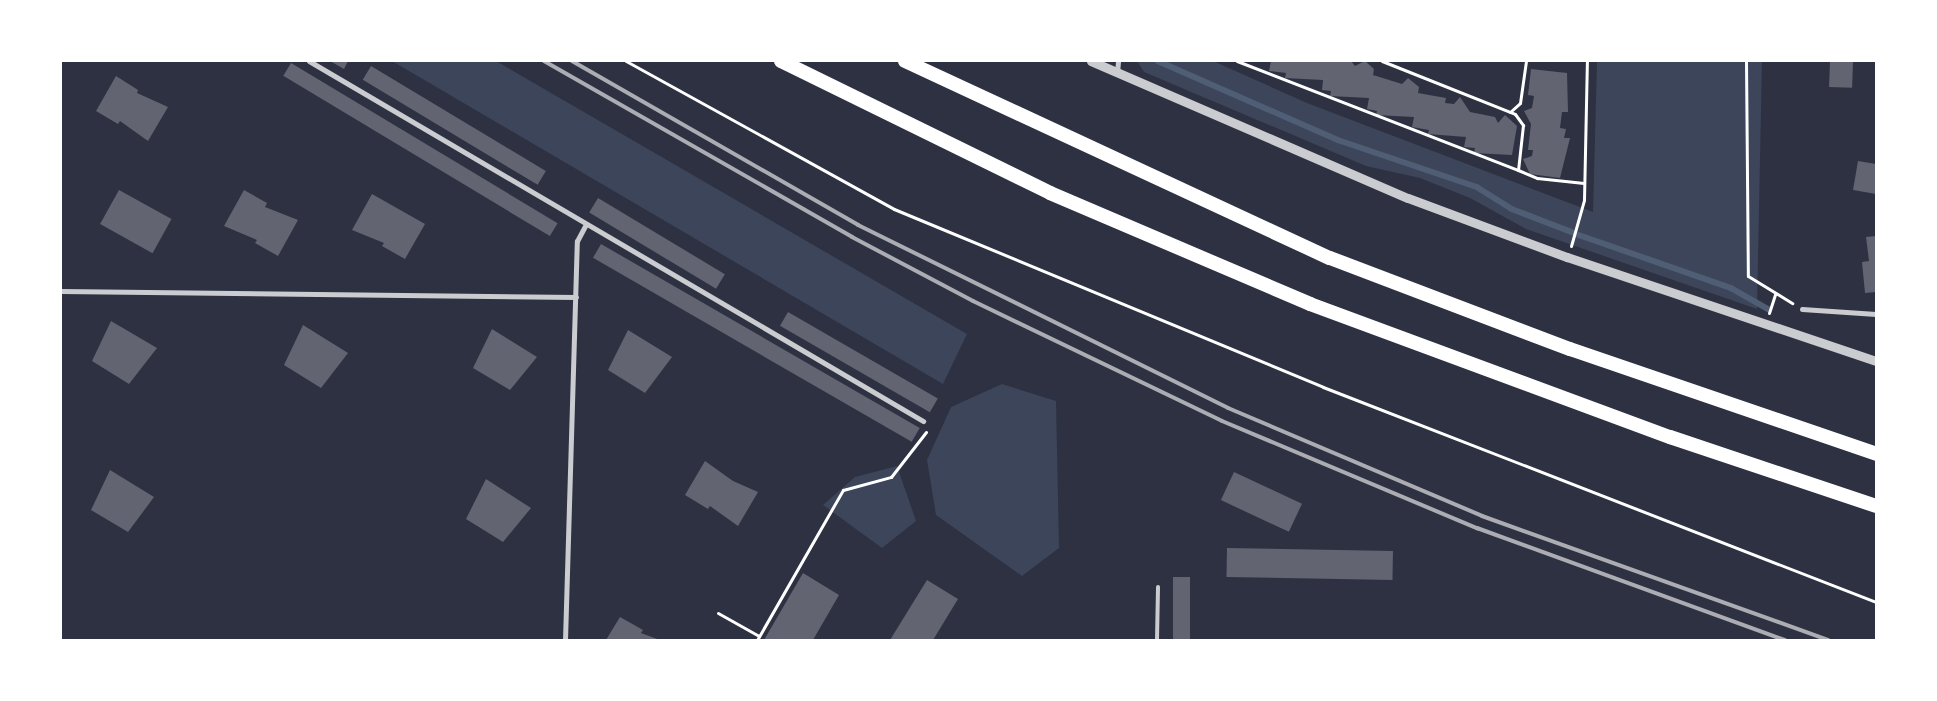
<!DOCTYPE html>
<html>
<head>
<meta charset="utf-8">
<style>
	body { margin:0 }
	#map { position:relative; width:1937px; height:701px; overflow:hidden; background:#2d3142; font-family:Commissioner,sans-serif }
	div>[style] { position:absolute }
	.green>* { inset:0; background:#3c4559 }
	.stream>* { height:5.5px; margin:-2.75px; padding:0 2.75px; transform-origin:2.75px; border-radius:2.75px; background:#4f5d75 }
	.building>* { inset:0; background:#626471; transform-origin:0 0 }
	.path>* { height:3px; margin:-1.5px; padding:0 1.5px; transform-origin:1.5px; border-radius:1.5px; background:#fff }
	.service>* { height:4px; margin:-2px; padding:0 2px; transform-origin:2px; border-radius:2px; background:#caccd0 }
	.minor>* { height:5px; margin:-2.5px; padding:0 2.5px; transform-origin:2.5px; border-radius:2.5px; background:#caccd0 }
	.tertiary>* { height:9px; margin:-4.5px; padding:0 4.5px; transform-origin:4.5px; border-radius:4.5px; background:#caccd0 }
	.trunk>* { height:14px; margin:-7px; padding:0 7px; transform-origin:7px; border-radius:7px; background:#fff }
	.rail>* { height:4px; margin:-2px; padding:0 2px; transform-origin:2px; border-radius:2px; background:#abadb3 }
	span { translate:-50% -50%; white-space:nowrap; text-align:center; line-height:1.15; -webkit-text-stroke:4px #fff; paint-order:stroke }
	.frame { position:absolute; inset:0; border:62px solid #fff; pointer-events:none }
</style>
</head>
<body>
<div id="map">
	<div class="green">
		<i style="clip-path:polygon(392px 61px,496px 61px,967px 334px,943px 384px)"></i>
		<i style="clip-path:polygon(1137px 61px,1213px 61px,1307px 103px,1593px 212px,1597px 61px,1762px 61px,1757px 309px,1526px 229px,1470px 198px,1420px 178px,1366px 166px,1144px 72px)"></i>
		<i style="clip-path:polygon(1002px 384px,1056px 401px,1059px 548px,1022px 576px,936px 515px,927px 460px,951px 407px)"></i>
		<i style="clip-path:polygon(897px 466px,916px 521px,882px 548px,823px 505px,855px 477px)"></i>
	</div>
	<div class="stream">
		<i style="left:1158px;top:61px;width:197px;rotate:23.7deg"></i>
		<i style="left:1338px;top:140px;width:147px;rotate:18.7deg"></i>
		<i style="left:1477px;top:187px;width:41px;rotate:32.2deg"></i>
		<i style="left:1512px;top:209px;width:64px;rotate:21deg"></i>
		<i style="left:1579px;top:235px;width:161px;rotate:19.2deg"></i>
		<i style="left:1731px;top:288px;width:43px;rotate:29.6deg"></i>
	</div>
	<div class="building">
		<i style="clip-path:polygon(330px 61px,348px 61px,344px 69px)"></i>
		<i style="clip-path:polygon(1271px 61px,1351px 61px,1355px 66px,1365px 61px,1374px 69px,1373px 75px,1402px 84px,1408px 78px,1419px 87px,1418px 93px,1446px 98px,1445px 103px,1454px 104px,1460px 97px,1470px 112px,1495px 117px,1498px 123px,1505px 115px,1517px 126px,1512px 155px,1474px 153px,1475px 148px,1464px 147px,1466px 137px,1428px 134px,1429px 130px,1412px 127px,1414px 117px,1376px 115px,1377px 111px,1367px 109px,1369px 98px,1330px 96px,1331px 91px,1322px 90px,1323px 80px,1285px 78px,1286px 73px,1269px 71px)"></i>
		<i style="left:1830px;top:61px;width:23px;height:26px;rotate:2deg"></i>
		<i style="left:291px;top:63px;width:311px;height:15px;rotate:31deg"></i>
		<i style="left:371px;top:66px;width:204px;height:16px;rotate:31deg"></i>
		<i style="clip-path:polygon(1531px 69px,1567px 73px,1568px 112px,1562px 112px,1560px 128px,1566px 129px,1564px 138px,1570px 138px,1560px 178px,1530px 174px,1523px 159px,1532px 156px,1533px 150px,1528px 150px,1531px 124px,1524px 111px,1532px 108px,1534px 96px,1528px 95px)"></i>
		<i style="clip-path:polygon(116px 76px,138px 90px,137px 93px,168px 107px,148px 141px,120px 121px,118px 124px,96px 111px)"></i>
		<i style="clip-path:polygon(1858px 161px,1876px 164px,1876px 194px,1853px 190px)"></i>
		<i style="left:119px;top:190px;width:60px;height:39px;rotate:29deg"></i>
		<i style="clip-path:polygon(244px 190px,267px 203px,265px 207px,298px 220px,278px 256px,255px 243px,257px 240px,224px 226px)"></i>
		<i style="clip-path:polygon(372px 194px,425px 224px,405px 259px,382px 246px,384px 243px,352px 230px)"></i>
		<i style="left:598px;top:198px;width:148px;height:17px;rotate:31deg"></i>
		<i style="clip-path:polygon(1876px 236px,1876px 292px,1865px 293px,1862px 262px,1869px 261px,1866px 237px)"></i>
		<i style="left:601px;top:244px;width:368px;height:16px;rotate:30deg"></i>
		<i style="left:788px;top:312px;width:173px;height:16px;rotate:30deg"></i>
		<i style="clip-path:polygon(111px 321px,157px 348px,129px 384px,92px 361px)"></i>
		<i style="clip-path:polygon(303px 325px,348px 353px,321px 388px,284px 365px)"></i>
		<i style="clip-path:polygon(492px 329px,537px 357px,510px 390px,473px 368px)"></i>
		<i style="clip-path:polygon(628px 330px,672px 357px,645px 393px,608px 370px)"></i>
		<i style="clip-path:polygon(705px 461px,733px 481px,758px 492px,738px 526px,710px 506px,708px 509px,685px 495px)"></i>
		<i style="clip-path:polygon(110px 470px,154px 497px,128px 532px,91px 510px)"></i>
		<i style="left:1234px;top:472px;width:75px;height:31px;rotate:25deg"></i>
		<i style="clip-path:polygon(486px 479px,531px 508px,503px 542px,466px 519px)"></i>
		<i style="left:1227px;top:548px;width:166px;height:29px;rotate:1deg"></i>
		<i style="clip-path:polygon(803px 573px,839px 595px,813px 640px,764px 640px)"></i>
		<i style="left:1173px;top:577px;width:17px;height:63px"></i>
		<i style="clip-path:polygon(927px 580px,958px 599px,933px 640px,890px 640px)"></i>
		<i style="clip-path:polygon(620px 617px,643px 630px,641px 633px,660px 640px,606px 640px)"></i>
	</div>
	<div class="path">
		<i style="left:626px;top:61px;width:306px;rotate:28.9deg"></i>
		<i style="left:894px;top:209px;width:464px;rotate:22.5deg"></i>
		<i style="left:1323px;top:387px;width:593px;rotate:21.25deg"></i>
		<i style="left:1237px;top:61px;width:301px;rotate:21.2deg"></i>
		<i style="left:1382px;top:61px;width:143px;rotate:21.7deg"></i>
		<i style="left:1515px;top:114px;width:14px;rotate:54deg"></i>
		<i style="left:1523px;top:125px;width:45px;rotate:96.3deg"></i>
		<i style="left:1518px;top:170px;width:21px;rotate:23deg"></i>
		<i style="left:1537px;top:178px;width:47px;rotate:6.1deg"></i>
		<i style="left:1746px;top:61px;width:215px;rotate:89.5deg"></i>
		<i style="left:1748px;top:276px;width:52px;rotate:31.5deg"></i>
		<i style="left:1510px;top:112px;width:13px;rotate:-42deg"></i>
		<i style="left:1520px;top:103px;width:42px;rotate:-81.9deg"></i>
		<i style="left:1571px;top:246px;width:48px;rotate:-74.2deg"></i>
		<i style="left:1584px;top:200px;width:139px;rotate:-88.8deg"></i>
		<i style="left:1769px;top:313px;width:20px;rotate:-72deg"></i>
		<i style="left:718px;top:613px;width:47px;rotate:29.3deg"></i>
		<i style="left:757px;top:640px;width:173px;rotate:-60.2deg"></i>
		<i style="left:843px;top:490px;width:50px;rotate:-15.2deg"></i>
		<i style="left:891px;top:477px;width:57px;rotate:-52.1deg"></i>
	</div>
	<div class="service">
		<i style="left:1157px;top:640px;width:53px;rotate:-88.9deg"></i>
	</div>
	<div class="minor">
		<i style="left:309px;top:61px;width:712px;rotate:30.38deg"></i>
		<i style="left:1117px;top:73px;width:12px;rotate:-85deg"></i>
		<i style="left:61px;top:291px;width:515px;rotate:0.67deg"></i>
		<i style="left:1802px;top:309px;width:74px;rotate:3.9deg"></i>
		<i style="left:565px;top:640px;width:399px;rotate:-88.3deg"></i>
		<i style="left:577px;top:241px;width:19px;rotate:-62deg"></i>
	</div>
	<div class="tertiary">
		<i style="left:1091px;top:61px;width:345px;rotate:23.4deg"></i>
		<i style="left:1408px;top:198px;width:170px;rotate:20.4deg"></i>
		<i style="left:1567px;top:257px;width:326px;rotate:18.6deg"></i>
	</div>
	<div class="trunk">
		<i style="left:781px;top:61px;width:300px;rotate:26.1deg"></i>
		<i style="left:1050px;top:193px;width:283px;rotate:23.1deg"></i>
		<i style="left:1310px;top:304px;width:384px;rotate:20.3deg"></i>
		<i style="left:1670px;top:437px;width:217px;rotate:18.5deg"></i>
		<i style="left:905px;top:61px;width:468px;rotate:24.9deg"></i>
		<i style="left:1330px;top:258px;width:257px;rotate:20.8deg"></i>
		<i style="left:1570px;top:349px;width:324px;rotate:18.9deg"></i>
	</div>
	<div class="rail">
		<i style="left:544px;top:61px;width:355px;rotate:29.7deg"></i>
		<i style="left:852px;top:237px;width:137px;rotate:27.9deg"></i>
		<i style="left:973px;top:301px;width:276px;rotate:25.7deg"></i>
		<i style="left:1222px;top:421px;width:277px;rotate:22.8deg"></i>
		<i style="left:1477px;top:528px;width:328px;rotate:20deg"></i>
		<i style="left:572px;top:61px;width:330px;rotate:29.8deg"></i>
		<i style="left:858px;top:225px;width:413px;rotate:26.3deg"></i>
		<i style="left:1228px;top:408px;width:276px;rotate:23deg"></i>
		<i style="left:1482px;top:516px;width:368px;rotate:19.7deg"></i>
	</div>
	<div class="frame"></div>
</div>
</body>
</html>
